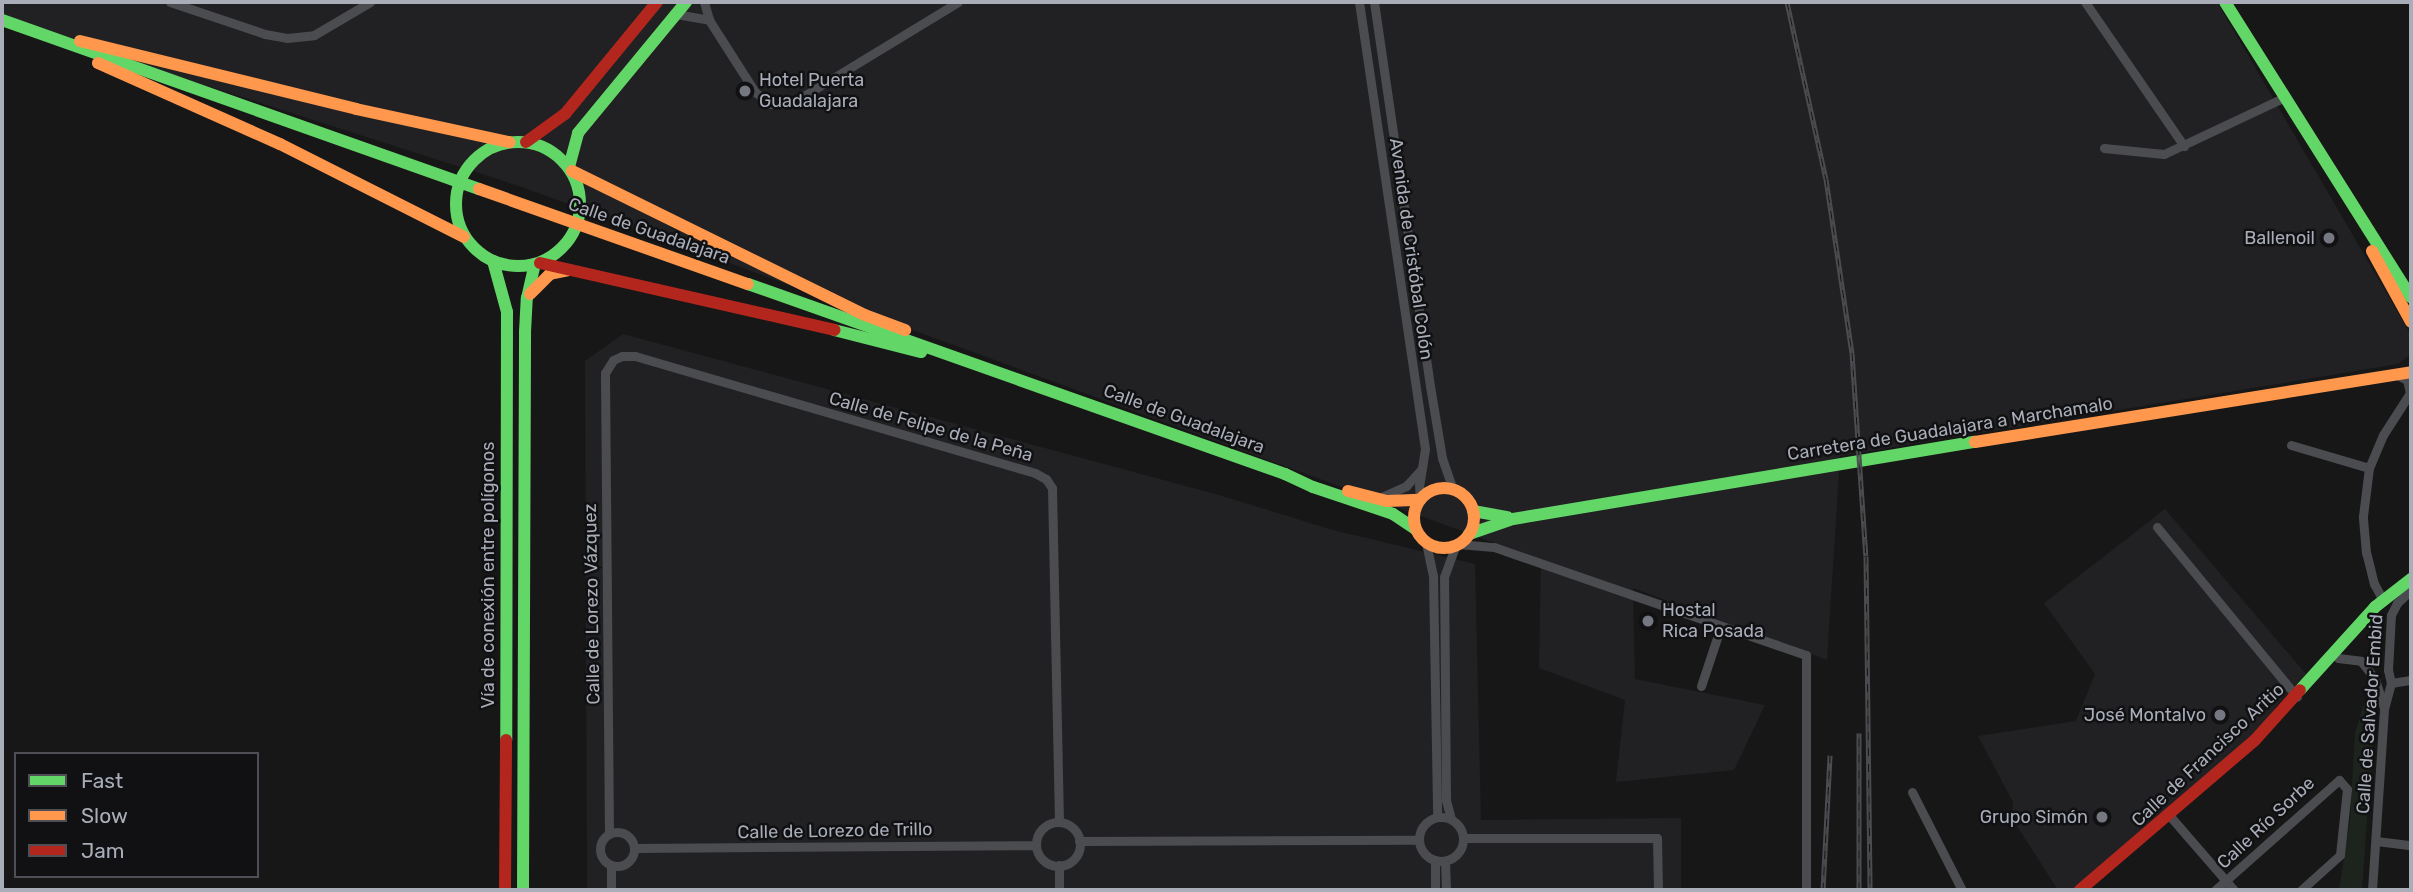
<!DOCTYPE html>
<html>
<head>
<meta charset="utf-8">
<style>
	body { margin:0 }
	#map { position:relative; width:2413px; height:892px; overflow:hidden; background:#171717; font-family:Rubik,sans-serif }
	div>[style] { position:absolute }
	.built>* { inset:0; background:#212123 }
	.green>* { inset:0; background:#1d241e }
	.street>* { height:9px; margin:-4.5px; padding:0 4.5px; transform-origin:4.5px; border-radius:4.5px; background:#4b4c50 }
	.street>.ring { margin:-4.5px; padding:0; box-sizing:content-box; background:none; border:9px solid #4b4c50; border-radius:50% }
	.fast>* { height:12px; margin:-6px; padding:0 6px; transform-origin:6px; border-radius:6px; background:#63d668 }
	.fast>.ring { margin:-6px; padding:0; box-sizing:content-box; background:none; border:12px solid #63d668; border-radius:50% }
	.slow>* { height:12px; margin:-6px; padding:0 6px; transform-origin:6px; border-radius:6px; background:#ff974d }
	.slow>.ring { margin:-6px; padding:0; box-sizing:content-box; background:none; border:12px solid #ff974d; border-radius:50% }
	.jam>* { height:12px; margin:-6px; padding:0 6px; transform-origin:6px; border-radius:6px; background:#b3261e }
	.rail>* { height:5px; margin-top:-2.5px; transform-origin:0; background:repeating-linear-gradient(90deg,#111113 0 8px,#4b4c4f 0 16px); box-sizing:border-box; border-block:2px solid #4b4c4f }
	.dots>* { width:19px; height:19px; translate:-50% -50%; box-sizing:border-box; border:4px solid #111113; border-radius:50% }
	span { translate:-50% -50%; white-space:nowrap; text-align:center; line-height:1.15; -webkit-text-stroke:5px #111113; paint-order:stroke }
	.poi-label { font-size:18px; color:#a8adb8 }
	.left { translate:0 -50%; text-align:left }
	.right { translate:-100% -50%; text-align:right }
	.street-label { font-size:18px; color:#a8adb8 }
	.frame { position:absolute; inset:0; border:4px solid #a8adb8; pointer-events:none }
	.legend { position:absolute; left:14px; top:752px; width:245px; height:126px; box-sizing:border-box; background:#111113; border:2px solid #4d4f55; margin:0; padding:9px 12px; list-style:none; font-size:21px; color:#a8adb8 }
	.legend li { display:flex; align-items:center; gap:14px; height:35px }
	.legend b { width:35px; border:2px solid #4d4f55 }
</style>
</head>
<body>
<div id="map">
	<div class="built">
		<i style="clip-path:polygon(2px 2px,2217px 2px,2411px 335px,2411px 354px,2398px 364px,1840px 456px,1827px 660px,1633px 588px,1635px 679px,1765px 705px,1734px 770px,1616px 782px,1625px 700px,1539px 668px,1541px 560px,519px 186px,2px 20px)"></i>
		<i style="clip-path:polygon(623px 334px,1219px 495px,1333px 530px,1475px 564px,1481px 820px,1681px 818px,1681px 890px,587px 890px,585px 361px)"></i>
		<i style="clip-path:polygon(2165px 509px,2306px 674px,2276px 706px,2255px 740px,2080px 890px,2058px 890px,2012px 818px,2013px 802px,1978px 736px,2076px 721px,2095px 674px,2044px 603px)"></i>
	</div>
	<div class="green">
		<i style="clip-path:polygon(2365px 701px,2374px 720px,2362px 890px,2339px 890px,2350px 820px,2355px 733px)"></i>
	</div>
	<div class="street">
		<i style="left:170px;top:2px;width:100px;rotate:18.6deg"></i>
		<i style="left:265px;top:34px;width:22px;rotate:10deg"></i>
		<i style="left:287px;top:38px;width:27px;rotate:-6deg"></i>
		<i style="left:314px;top:35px;width:65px;rotate:-30.5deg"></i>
		<i style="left:704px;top:2px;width:19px;rotate:74deg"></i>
		<i style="left:709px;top:20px;width:85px;rotate:57.4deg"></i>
		<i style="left:755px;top:92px;width:20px;rotate:37deg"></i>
		<i style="left:771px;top:104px;width:21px;rotate:-3deg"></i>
		<i style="left:792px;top:103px;width:194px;rotate:-31.3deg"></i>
		<i style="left:1359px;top:2px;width:452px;rotate:81.6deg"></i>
		<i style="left:1425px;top:449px;width:36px;rotate:99deg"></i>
		<i style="left:1419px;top:485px;width:15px;rotate:86deg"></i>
		<i style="left:1374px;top:2px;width:388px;rotate:81.7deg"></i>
		<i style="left:1430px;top:386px;width:73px;rotate:80.5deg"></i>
		<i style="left:1442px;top:458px;width:34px;rotate:71deg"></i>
		<i style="left:2085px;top:2px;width:175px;rotate:55.5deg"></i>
		<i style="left:676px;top:14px;width:34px;rotate:10deg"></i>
		<i style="left:2104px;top:148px;width:60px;rotate:5.7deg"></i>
		<i style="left:2164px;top:154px;width:132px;rotate:-25.2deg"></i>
		<i style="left:2291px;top:445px;width:81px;rotate:16.4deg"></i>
		<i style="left:1379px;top:498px;width:30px;rotate:-24deg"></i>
		<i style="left:1406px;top:486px;width:23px;rotate:-47deg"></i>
		<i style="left:2157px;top:527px;width:220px;rotate:50.5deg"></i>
		<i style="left:1426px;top:543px;width:34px;rotate:78deg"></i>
		<i style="left:1433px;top:576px;width:241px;rotate:89deg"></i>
		<i style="left:1458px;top:544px;width:36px;rotate:5deg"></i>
		<i style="left:1494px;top:547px;width:330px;rotate:19.1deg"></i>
		<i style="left:1806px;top:655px;width:235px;rotate:90deg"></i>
		<i style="left:2383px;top:600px;width:18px;rotate:-119deg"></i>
		<i style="left:2374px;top:584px;width:32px;rotate:-104deg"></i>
		<i style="left:2366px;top:553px;width:37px;rotate:-95deg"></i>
		<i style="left:2363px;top:516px;width:48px;rotate:-82.9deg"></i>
		<i style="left:2369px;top:468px;width:36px;rotate:-67deg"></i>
		<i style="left:2383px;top:435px;width:50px;rotate:-57.3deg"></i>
		<i style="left:2410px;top:393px;width:13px;rotate:-103deg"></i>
		<i style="left:2407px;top:380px;width:13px;rotate:-153deg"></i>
		<i style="left:2338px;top:658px;width:23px;rotate:7deg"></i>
		<i style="left:2361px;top:661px;width:23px;rotate:52deg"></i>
		<i style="left:2375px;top:679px;width:28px;rotate:73deg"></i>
		<i style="left:2391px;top:683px;width:20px;rotate:-9deg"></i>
		<i style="left:1701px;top:686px;width:63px;rotate:-71.6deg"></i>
		<i style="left:1912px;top:792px;width:110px;rotate:63deg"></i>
		<i style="left:2169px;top:815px;width:99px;rotate:49.1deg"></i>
		<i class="ring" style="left:1419px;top:817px;width:35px;height:35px"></i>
		<i style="left:1451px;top:819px;width:20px;rotate:-105deg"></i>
		<i style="left:1446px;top:800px;width:223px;rotate:-90.5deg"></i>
		<i style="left:1444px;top:577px;width:33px;rotate:-70deg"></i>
		<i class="ring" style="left:1036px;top:822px;width:35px;height:35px"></i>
		<i class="ring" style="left:600px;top:832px;width:25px;height:25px"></i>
		<i style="left:609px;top:834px;width:461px;rotate:-90.5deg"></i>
		<i style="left:605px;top:373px;width:15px;rotate:-58deg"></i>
		<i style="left:613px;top:360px;width:10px;rotate:-24deg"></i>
		<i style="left:622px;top:356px;width:13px"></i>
		<i style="left:635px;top:356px;width:417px;rotate:16.3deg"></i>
		<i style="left:1035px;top:473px;width:13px;rotate:29deg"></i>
		<i style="left:1046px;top:479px;width:11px;rotate:56deg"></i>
		<i style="left:1052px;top:488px;width:334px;rotate:88.8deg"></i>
		<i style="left:1463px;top:838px;width:194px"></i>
		<i style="left:1657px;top:838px;width:52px;rotate:88.9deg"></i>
		<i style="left:1079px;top:841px;width:339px;rotate:-0.2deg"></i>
		<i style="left:2376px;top:841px;width:35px;rotate:7deg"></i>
		<i style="left:634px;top:848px;width:402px;rotate:-0.4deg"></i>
		<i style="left:1435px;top:860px;width:30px;rotate:90deg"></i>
		<i style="left:1445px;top:861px;width:29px;rotate:88deg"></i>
		<i style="left:1059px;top:865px;width:25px;rotate:90deg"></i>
		<i style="left:611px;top:890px;width:25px;rotate:-90deg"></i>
		<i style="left:2215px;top:890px;width:166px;rotate:-41.6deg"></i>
		<i style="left:2339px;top:780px;width:12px;rotate:48deg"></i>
		<i style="left:2347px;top:789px;width:66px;rotate:96.1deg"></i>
		<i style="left:2340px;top:855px;width:52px;rotate:138.1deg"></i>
		<i style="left:2372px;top:890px;width:181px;rotate:-86.2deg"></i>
		<i style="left:2384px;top:709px;width:27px;rotate:-75deg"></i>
		<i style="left:2391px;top:683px;width:13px;rotate:-103deg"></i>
		<i style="left:2388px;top:670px;width:55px;rotate:-86.9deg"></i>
		<i style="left:2391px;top:615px;width:13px;rotate:-63deg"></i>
		<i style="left:2397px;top:603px;width:19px;rotate:-43deg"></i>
	</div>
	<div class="fast">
		<i style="left:2225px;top:2px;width:349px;rotate:57.8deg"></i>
		<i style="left:2px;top:20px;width:506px;rotate:19.51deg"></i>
		<i class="ring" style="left:456px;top:142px;width:112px;height:112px"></i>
		<i style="left:569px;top:167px;width:35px;rotate:-75deg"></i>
		<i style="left:578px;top:133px;width:170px;rotate:-50.5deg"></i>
		<i style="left:493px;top:261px;width:53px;rotate:74.6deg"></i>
		<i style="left:507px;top:312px;width:428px;rotate:90.1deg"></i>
		<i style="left:748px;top:284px;width:570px;rotate:19.48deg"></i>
		<i style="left:1285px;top:474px;width:31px;rotate:25deg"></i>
		<i style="left:1313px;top:487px;width:84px;rotate:18.6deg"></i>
		<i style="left:1393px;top:514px;width:27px;rotate:34deg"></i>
		<i style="left:834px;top:330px;width:90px;rotate:14.2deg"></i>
		<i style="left:1473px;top:511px;width:35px;rotate:10deg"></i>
		<i style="left:1469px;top:534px;width:46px;rotate:-18.8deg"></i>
		<i style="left:1513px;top:519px;width:468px;rotate:-9.5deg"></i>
		<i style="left:2300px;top:690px;width:112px;rotate:-47.9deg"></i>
		<i style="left:2375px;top:607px;width:46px;rotate:-37.9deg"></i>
		<i style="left:523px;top:890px;width:558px;rotate:-89.79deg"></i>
		<i style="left:525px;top:332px;width:34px;rotate:-87deg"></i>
		<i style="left:527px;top:298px;width:35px;rotate:-77deg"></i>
	</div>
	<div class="slow">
		<i style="left:80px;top:41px;width:284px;rotate:13.8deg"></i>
		<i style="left:356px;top:109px;width:157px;rotate:12.2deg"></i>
		<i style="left:98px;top:63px;width:199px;rotate:24deg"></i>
		<i style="left:280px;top:144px;width:206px;rotate:26.8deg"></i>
		<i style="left:572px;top:171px;width:326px;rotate:26.2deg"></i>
		<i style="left:865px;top:315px;width:43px;rotate:20.6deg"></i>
		<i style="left:479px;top:189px;width:285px;rotate:19.5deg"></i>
		<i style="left:2372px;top:251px;width:81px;rotate:61.2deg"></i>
		<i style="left:530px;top:294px;width:28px;rotate:-45deg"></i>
		<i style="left:550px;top:274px;width:19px;rotate:-12deg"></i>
		<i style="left:1975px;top:442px;width:442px;rotate:-9.1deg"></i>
		<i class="ring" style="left:1414px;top:488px;width:48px;height:48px"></i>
		<i style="left:1348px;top:491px;width:40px;rotate:14.4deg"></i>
		<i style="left:1387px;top:501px;width:33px;rotate:-2deg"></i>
	</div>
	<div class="jam">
		<i style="left:526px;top:142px;width:48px;rotate:-35.7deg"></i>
		<i style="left:565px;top:114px;width:145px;rotate:-50.6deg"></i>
		<i style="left:540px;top:263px;width:302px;rotate:12.8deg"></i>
		<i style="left:505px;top:890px;width:150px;rotate:-89.6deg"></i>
		<i style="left:2080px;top:890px;width:230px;rotate:-40.6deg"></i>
		<i style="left:2255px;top:740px;width:67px;rotate:-48deg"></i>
	</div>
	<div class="rail">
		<i style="left:1787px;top:2px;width:181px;rotate:77.6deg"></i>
		<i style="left:1826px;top:179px;width:176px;rotate:81.5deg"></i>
		<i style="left:1852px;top:353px;width:203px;rotate:86.1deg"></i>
		<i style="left:1866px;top:556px;width:334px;rotate:89.3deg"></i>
		<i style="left:1823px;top:890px;width:135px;rotate:-87deg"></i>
		<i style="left:1859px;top:890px;width:157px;rotate:-90deg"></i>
	</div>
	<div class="dots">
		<i style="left:745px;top:91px;background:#757880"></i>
		<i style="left:2329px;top:238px;background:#757880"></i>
		<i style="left:1648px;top:621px;background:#757880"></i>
		<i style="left:2220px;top:715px;background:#757880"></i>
		<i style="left:2102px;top:817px;background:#757880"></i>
	</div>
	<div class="poi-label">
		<span class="left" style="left:759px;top:91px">Hotel Puerta<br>Guadalajara</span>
		<span class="right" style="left:2315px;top:238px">Ballenoil</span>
		<span class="left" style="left:1662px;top:621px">Hostal<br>Rica Posada</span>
		<span class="right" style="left:2206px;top:715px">José Montalvo</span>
		<span class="right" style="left:2088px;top:817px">Grupo Simón</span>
	</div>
	<div class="street-label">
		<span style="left:649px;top:231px;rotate:19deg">Calle de Guadalajara</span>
		<span style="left:1411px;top:249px;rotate:82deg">Avenida de Cristóbal Colón</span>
		<span style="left:1184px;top:419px;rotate:20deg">Calle de Guadalajara</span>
		<span style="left:931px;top:427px;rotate:16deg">Calle de Felipe de la Peña</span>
		<span style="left:1950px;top:429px;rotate:-9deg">Carretera de Guadalajara a Marchamalo</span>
		<span style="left:488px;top:575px;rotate:-90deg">Vía de conexión entre polígonos</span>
		<span style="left:592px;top:604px;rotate:-91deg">Calle de Lorezo Vázquez</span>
		<span style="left:2370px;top:714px;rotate:-86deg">Calle de Salvador Embid</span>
		<span style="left:2208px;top:755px;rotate:-43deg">Calle de Francisco Aritio</span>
		<span style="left:2266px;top:823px;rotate:-43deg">Calle Río Sorbe</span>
		<span style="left:835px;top:831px;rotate:-1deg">Calle de Lorezo de Trillo</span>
	</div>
	<div class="frame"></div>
	<ul class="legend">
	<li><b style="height:9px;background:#63d668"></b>Fast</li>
	<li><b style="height:9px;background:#ff974d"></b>Slow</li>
	<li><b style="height:9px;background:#b3261e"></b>Jam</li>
	</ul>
</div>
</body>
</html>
